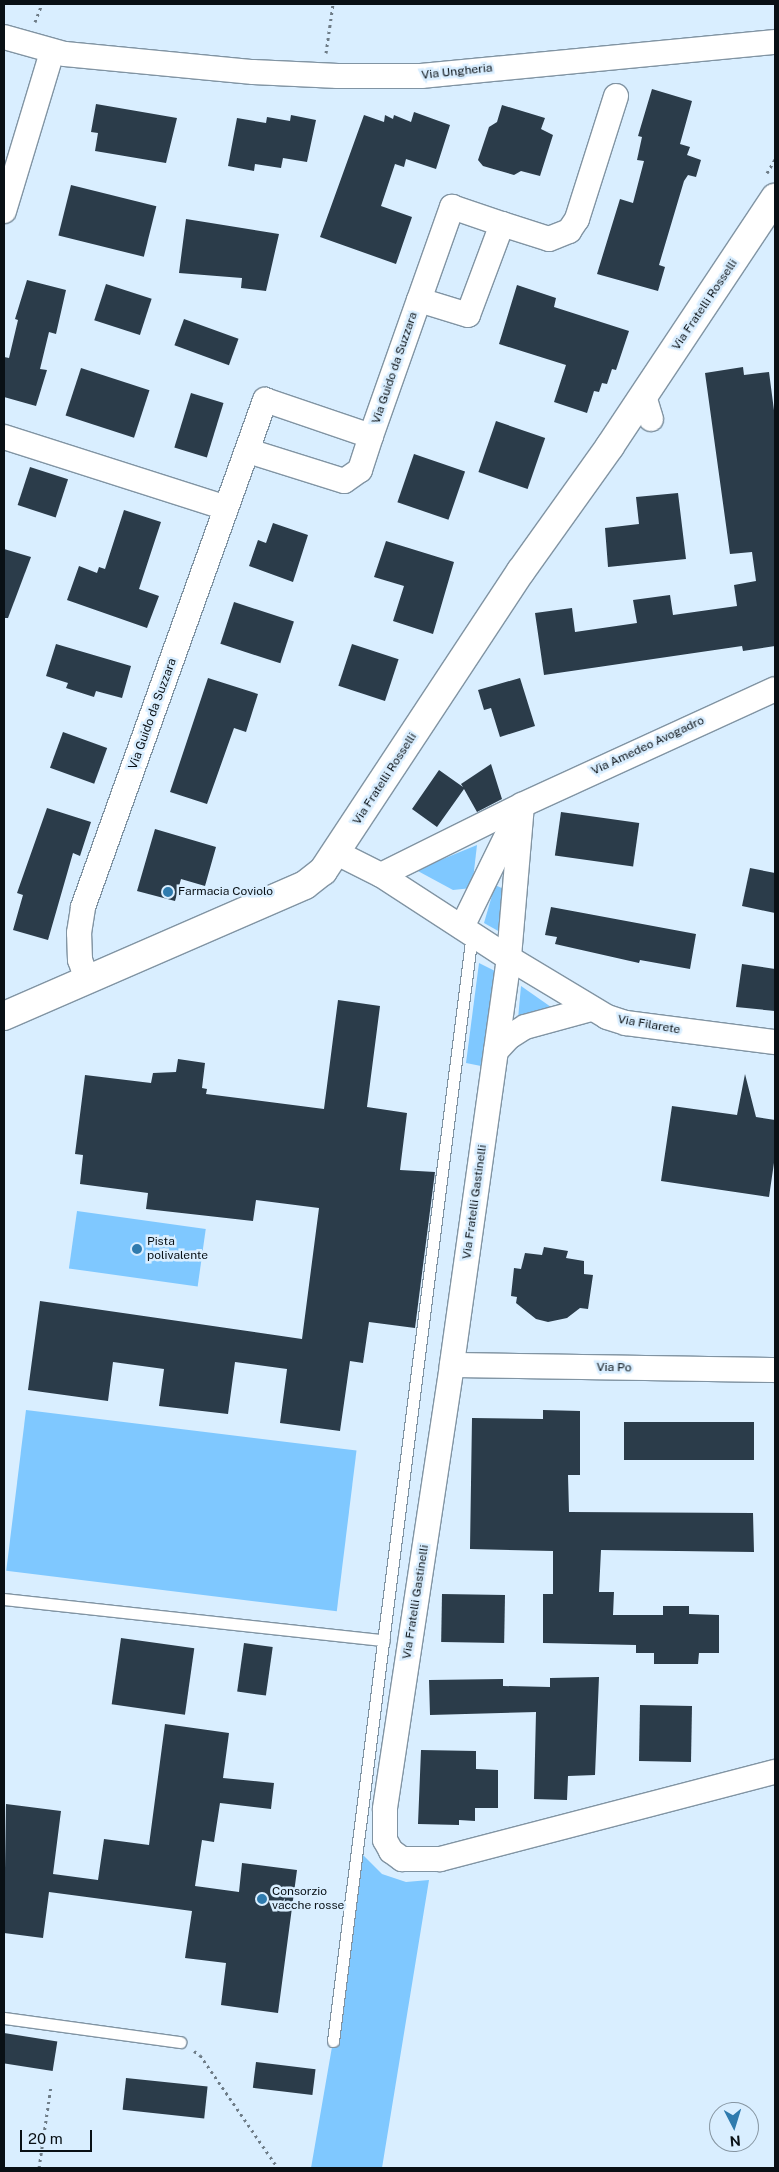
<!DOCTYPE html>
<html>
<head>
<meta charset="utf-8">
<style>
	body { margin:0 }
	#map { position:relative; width:779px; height:2172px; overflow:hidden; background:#d9eeff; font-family:"Public Sans",sans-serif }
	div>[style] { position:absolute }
	.green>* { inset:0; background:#7fc8ff; transform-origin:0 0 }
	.building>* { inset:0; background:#2b3c4a; transform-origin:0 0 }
	.path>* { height:3px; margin-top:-1.5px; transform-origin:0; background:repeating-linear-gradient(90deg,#6e7c87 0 2.5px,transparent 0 6.5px) }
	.roads { filter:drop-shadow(1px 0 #8194a3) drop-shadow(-1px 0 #8194a3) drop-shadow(0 1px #8194a3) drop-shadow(0 -1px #8194a3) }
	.service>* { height:11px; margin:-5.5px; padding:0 5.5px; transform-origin:5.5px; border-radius:5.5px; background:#fff }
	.minor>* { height:24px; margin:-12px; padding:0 12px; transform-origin:12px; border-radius:12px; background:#fff }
	.tertiary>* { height:28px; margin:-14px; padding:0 14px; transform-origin:14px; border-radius:14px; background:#fff }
	.dots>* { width:14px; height:14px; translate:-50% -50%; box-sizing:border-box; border:2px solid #d9eeff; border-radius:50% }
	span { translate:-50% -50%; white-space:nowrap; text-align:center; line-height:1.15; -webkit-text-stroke:5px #d9eeff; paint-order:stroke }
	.street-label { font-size:12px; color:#091015 }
	.poi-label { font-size:12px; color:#091015 }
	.left { translate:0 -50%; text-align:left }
	.frame { position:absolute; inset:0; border:5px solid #091015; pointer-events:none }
	.north { position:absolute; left:709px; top:2102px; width:50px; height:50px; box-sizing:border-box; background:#d9eeff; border:1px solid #8695a1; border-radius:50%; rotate:175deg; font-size:14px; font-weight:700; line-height:20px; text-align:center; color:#091015 }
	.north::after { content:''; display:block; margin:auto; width:18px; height:22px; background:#2f7bae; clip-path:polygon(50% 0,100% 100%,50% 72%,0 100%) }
	.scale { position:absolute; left:20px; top:2130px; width:72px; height:22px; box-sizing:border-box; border:2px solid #091015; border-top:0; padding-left:6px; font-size:15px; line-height:18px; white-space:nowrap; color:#091015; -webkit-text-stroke:4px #d9eeff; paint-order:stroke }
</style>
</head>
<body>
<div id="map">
	<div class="green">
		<i style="clip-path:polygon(477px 845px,472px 888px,453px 890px,416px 870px)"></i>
		<i style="clip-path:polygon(495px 885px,506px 890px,500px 932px,484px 923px)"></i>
		<i style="clip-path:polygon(479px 963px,497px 972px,481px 1066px,466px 1063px)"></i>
		<i style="clip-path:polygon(521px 986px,551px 1007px,518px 1019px)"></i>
		<i style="left:77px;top:1211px;width:130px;height:58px;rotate:8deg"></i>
		<i style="left:26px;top:1410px;width:333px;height:162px;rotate:7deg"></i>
		<i style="clip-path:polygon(357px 1849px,382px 1874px,406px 1882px,429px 1880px,382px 2168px,311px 2168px,333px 2041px)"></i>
	</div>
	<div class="building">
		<i style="clip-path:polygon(652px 89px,692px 101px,680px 144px,690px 147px,687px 155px,701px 160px,696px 177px,688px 175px,684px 181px,659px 265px,665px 267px,658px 291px,597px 274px,620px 199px,633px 203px,644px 161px,637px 160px,642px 137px,638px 136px)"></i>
		<i style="clip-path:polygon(96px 104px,177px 118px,166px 163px,95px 151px,98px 133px,91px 132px)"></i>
		<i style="clip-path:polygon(502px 105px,545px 118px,541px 129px,553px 135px,540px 176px,521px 171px,514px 175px,483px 166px,478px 160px,489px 127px,497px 122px)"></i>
		<i style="clip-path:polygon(414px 112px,450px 125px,436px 169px,406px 159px,404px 167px,395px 164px,381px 206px,412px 217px,396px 264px,320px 237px,364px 115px,384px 122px,385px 115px,393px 119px,394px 115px,411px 122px)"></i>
		<i style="clip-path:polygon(291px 115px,316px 120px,307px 162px,283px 158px,281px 168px,255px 164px,254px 171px,228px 166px,237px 118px,266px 123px,267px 117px,290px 121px)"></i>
		<i style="left:71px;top:185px;width:88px;height:52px;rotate:14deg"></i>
		<i style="clip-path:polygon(186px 219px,279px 234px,266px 291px,241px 288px,242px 278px,179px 273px)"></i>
		<i style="clip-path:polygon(27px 280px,66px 290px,56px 334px,49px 332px,40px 369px,47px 370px,36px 406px,4px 397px,4px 357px,9px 358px,18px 320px,15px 319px)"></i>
		<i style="left:106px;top:284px;width:48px;height:38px;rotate:18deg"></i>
		<i style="clip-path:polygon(517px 285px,556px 298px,554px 307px,629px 331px,616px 370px,612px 369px,607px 384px,602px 383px,599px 392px,594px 391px,587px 413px,554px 402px,566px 365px,499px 344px)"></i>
		<i style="left:184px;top:319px;width:58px;height:28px;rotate:20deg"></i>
		<i style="clip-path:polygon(743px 367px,744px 375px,769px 372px,775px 418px,775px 646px,743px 651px,742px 646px,544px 675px,535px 613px,572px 608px,575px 632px,637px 623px,633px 600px,670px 595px,673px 615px,737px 606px,734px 585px,756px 581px,752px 552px,730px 554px,705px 373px)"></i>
		<i style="left:81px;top:368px;width:72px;height:50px;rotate:18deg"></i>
		<i style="left:191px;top:393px;width:34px;height:57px;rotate:17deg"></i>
		<i style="left:496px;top:421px;width:52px;height:54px;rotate:19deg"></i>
		<i style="left:414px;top:454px;width:54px;height:51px;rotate:19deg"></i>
		<i style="left:30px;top:467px;width:40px;height:40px;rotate:18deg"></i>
		<i style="clip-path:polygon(678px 493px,686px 559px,608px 567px,605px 528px,639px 524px,636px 497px)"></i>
		<i style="clip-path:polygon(124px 510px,161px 522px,139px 589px,159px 596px,147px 628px,67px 600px,79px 566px,97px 573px,99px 567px,105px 569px)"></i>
		<i style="clip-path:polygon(273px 523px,308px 535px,293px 582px,249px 566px,258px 540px,266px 543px)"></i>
		<i style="clip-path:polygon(386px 541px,454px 562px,433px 634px,393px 621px,404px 586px,374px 577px)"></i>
		<i style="clip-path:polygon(4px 549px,31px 557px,8px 618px,4px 618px)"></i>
		<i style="left:234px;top:602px;width:63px;height:44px;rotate:18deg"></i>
		<i style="clip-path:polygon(56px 644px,131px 666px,122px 698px,96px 691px,94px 697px,66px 688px,68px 683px,46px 676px)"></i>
		<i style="left:352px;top:644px;width:49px;height:44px;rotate:18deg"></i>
		<i style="clip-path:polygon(208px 678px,258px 694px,246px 732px,234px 728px,207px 804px,170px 792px)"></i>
		<i style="clip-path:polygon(520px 678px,535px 726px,500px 737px,491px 708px,484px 710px,478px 690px)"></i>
		<i style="left:63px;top:732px;width:47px;height:38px;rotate:20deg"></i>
		<i style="clip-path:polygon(491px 764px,502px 799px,477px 812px,464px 789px,437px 827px,412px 809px,439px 770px,463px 787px,461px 784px)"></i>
		<i style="clip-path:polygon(47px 808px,91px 822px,80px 856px,73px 853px,48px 940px,13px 930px,23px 895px,17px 893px)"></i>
		<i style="left:561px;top:812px;width:79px;height:44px;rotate:8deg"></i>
		<i style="clip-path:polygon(155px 829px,216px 847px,205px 886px,181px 879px,175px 901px,137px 891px)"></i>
		<i style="clip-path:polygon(750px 868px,775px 873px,775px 913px,742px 906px)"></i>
		<i style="clip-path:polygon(551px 907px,696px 934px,690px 969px,640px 960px,639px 963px,555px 944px,557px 937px,545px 935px)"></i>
		<i style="clip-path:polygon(742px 964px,775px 969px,775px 1011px,736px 1007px)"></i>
		<i style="clip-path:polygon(338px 1000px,380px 1006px,367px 1107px,407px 1113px,400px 1170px,435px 1172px,415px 1328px,369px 1322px,363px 1363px,350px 1361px,340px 1431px,280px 1423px,287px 1369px,235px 1362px,228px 1414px,159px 1406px,164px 1369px,113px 1362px,108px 1401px,28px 1390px,40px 1301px,302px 1339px,319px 1208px,256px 1200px,253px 1221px,146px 1209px,148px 1193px,80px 1184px,83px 1155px,75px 1154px,85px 1075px,151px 1083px,153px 1073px,176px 1072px,178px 1059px,205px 1063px,202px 1088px,207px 1089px,206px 1094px,324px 1109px)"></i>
		<i style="clip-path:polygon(745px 1074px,756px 1117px,775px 1120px,775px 1156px,769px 1197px,661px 1181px,672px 1106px,737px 1115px)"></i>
		<i style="clip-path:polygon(544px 1247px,568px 1251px,566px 1258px,584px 1261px,584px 1274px,593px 1275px,588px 1309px,580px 1308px,567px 1318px,548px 1322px,536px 1319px,516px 1303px,517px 1297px,511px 1296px,514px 1268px,521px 1269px,525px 1253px,542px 1255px)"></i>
		<i style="clip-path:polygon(543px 1410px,580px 1411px,580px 1475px,568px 1475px,569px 1512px,753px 1513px,754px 1552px,601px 1550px,599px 1592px,614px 1592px,613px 1615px,663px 1615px,663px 1606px,689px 1606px,689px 1614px,719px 1615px,719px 1653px,699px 1653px,698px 1664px,654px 1664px,654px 1653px,636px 1653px,636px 1645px,543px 1643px,543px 1594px,553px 1594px,553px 1551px,470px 1549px,472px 1418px,543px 1419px)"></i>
		<i style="left:624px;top:1422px;width:130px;height:38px"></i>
		<i style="left:442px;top:1594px;width:63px;height:48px;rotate:1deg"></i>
		<i style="left:121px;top:1638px;width:74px;height:67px;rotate:8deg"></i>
		<i style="left:244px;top:1643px;width:29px;height:49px;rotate:8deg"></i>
		<i style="clip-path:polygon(599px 1677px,595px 1775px,568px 1776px,567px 1800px,534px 1799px,536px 1712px,430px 1715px,429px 1680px,503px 1679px,503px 1686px,550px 1687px,550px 1678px)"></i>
		<i style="left:640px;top:1705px;width:52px;height:56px;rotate:1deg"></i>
		<i style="clip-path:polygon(165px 1724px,229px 1733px,223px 1778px,274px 1783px,271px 1809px,220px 1803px,214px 1842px,202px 1840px,195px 1886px,239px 1892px,242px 1863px,297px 1870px,278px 2013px,221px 2005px,226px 1963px,185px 1958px,192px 1911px,49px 1892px,43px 1938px,4px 1933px,6px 1804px,61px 1811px,53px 1874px,98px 1880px,104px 1839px,149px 1845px)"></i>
		<i style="clip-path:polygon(421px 1750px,476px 1751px,476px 1769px,498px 1770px,498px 1808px,475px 1808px,475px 1821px,459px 1820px,459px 1825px,418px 1824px)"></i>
		<i style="left:4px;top:2033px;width:54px;height:30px;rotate:9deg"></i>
		<i style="left:256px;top:2062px;width:60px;height:26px;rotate:7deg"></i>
		<i style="left:126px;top:2078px;width:82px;height:32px;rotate:6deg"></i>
	</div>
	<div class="path">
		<i style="left:35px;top:22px;width:19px;rotate:-69deg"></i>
		<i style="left:326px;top:53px;width:49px;rotate:-81.9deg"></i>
		<i style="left:767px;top:173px;width:16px;rotate:-60deg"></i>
		<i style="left:194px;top:2051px;width:7px;rotate:34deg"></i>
		<i style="left:200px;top:2055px;width:137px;rotate:55.4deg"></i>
		<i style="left:39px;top:2168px;width:83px;rotate:-81.7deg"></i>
	</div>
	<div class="roads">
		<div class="service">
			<i style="left:4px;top:1599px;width:382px;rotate:6.2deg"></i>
			<i style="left:4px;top:2018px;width:178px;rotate:7.8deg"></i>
			<i style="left:333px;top:2041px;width:1117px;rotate:-82.85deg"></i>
		</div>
		<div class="minor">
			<i style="left:4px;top:37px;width:63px;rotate:15.6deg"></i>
			<i style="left:65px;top:54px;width:189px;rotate:5.5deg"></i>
			<i style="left:253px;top:72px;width:85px;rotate:2.7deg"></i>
			<i style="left:338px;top:76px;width:83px"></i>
			<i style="left:421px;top:76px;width:356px;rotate:-5.5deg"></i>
			<i style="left:4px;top:211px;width:166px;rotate:-73.2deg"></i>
			<i style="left:502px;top:224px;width:49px;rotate:17.7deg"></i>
			<i style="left:549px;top:239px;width:22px;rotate:-22deg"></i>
			<i style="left:569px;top:231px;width:14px;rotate:-56deg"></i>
			<i style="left:577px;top:219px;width:129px;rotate:-72.4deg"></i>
			<i style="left:644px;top:396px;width:24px;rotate:73deg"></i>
			<i style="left:371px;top:436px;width:144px;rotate:-70.6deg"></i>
			<i style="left:419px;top:300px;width:99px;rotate:-70.5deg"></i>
			<i style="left:452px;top:207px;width:53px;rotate:18.8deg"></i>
			<i style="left:502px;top:224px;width:97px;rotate:110.5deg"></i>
			<i style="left:468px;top:315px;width:51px;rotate:-163deg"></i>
			<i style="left:4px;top:437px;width:233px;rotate:17.7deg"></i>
			<i style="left:522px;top:805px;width:154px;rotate:94.9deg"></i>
			<i style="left:509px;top:958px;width:411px;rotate:98deg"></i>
			<i style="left:452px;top:1365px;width:449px;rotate:98.6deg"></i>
			<i style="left:385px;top:1809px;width:31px;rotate:90deg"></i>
			<i style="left:385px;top:1840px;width:13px;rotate:61deg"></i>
			<i style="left:391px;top:1851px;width:14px;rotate:36deg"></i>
			<i style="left:402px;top:1859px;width:38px"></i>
			<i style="left:440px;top:1859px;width:346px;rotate:-14.6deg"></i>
			<i style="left:337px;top:853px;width:49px;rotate:26.6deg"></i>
			<i style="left:381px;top:875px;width:153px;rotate:33deg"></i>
			<i style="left:509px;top:958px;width:114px;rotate:31deg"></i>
			<i style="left:607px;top:1017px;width:20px;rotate:18deg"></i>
			<i style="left:626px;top:1023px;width:150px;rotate:7.3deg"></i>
			<i style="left:381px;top:875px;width:157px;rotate:-26.4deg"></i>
			<i style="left:522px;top:805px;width:278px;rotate:-24.6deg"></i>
			<i style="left:462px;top:927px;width:123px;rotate:-63.9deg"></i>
			<i style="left:87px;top:980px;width:21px;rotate:-109deg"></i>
			<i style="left:80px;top:960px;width:27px;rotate:-92deg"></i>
			<i style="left:79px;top:933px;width:26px;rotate:-81deg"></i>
			<i style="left:83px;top:907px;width:539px;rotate:-70.25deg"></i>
			<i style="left:265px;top:400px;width:112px;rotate:18.8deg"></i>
			<i style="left:371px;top:436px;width:36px;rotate:108deg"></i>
			<i style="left:360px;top:470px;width:19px;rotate:145deg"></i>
			<i style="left:344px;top:481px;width:101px;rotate:-162.6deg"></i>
			<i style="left:496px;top:1051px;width:19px;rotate:-47deg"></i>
			<i style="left:509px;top:1037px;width:19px;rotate:-32deg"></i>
			<i style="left:525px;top:1027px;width:68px;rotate:-15.3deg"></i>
			<i style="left:452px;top:1365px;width:323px;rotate:0.9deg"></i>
		</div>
		<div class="tertiary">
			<i style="left:4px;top:1016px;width:328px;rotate:-23.5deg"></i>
			<i style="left:305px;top:885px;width:23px;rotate:-38deg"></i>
			<i style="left:323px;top:871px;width:359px;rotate:-56.6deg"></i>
			<i style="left:521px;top:571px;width:153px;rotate:-54.5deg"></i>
			<i style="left:610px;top:446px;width:298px;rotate:-56.4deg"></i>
		</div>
	</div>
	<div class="dots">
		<i style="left:168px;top:892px;background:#2f7bae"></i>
		<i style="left:137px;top:1249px;background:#2f7bae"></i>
		<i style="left:262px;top:1899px;background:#2f7bae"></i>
	</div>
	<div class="street-label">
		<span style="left:457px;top:72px;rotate:-6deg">Via Ungheria</span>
		<span style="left:705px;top:305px;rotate:-56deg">Via Fratelli Rosselli</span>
		<span style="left:395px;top:368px;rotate:-71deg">Via Guido da Suzzara</span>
		<span style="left:153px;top:714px;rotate:-70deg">Via Guido da Suzzara</span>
		<span style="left:648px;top:746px;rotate:-25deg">Via Amedeo Avogadro</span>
		<span style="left:385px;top:779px;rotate:-57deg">Via Fratelli Rosselli</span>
		<span style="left:649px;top:1025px;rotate:10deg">Via Filarete</span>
		<span style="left:475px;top:1202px;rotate:-82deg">Via Fratelli Gastinelli</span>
		<span style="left:614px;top:1368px;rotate:1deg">Via Po</span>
		<span style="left:416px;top:1602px;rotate:-81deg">Via Fratelli Gastinelli</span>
	</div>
	<div class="poi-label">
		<span class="left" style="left:178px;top:892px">Farmacia Coviolo</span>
		<span class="left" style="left:147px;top:1249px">Pista<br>polivalente</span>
		<span class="left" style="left:272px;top:1899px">Consorzio<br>vacche rosse</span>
	</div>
	<div class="frame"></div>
	<div class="north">N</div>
	<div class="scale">20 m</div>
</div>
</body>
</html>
